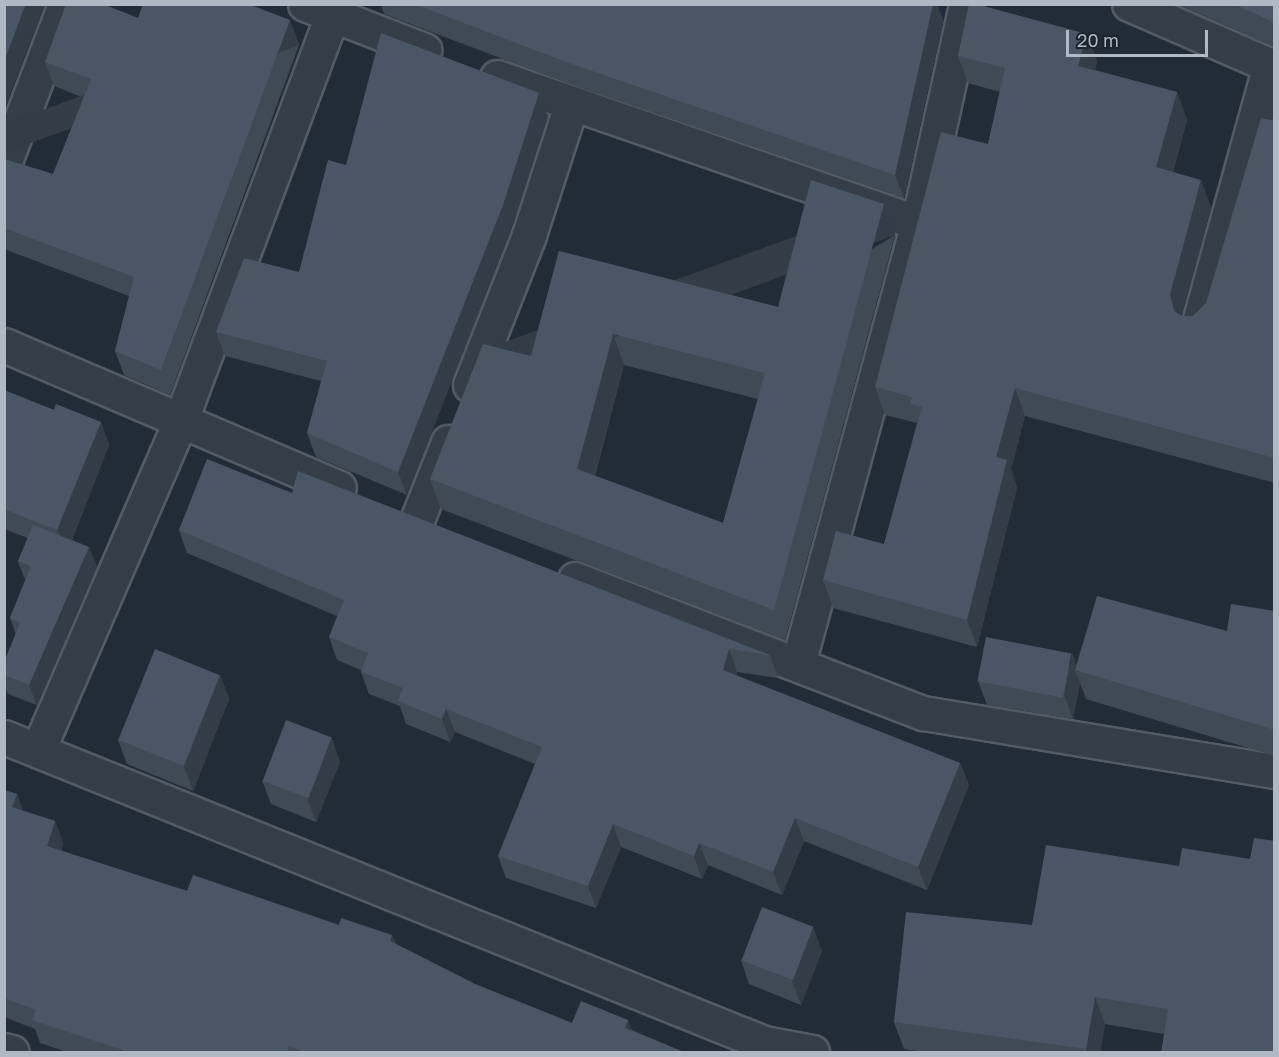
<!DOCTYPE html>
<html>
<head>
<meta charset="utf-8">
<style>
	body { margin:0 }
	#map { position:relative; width:1279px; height:1057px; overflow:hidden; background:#222c37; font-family:"Golos Text",sans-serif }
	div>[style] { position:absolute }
	.roads { filter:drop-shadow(2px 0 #535b65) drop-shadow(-2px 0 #535b65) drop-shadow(0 2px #535b65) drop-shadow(0 -2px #535b65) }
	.minor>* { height:33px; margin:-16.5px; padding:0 16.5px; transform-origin:16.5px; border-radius:16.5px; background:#353e47 }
	.wall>* { inset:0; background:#404a55 }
	.shaded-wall>* { inset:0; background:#343c45; transform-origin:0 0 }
	.building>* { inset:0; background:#4a5663; transform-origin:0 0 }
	span { translate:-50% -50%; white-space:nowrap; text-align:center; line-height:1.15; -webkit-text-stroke:4.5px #1b232c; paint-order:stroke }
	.frame { position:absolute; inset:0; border:6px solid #b0b8c4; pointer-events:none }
	.scale { position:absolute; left:1066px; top:30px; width:142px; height:27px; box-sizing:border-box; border:3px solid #b0b8c4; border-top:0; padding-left:8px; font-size:18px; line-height:21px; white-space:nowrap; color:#b0b8c4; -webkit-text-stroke:4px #1b232c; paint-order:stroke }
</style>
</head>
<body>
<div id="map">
	<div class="roads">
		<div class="minor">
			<i style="left:305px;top:4px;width:128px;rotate:21.1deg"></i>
			<i style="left:1129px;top:4px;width:158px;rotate:23.5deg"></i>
			<i style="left:497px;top:77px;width:446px;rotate:19.1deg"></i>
			<i style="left:4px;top:164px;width:171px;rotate:-69.1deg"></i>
			<i style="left:1198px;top:326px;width:271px;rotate:-74.6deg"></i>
			<i style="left:4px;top:345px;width:364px;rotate:23.1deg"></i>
			<i style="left:470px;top:385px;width:161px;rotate:-68.5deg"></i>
			<i style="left:529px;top:235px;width:137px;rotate:-72.1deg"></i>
			<i style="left:417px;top:520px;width:84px;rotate:-68.3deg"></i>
			<i style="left:575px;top:579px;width:373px;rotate:21.1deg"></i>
			<i style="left:923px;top:713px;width:356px;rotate:9.4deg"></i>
			<i style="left:798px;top:664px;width:457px;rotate:-74.8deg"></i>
			<i style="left:918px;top:223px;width:224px;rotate:-77.6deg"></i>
			<i style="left:4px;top:737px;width:819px;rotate:21.93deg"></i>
			<i style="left:764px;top:1043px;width:49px;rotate:10.6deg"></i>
			<i style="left:38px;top:750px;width:357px;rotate:-66.6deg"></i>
			<i style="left:180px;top:422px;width:446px;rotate:-69.5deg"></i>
			<i style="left:4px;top:1050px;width:8px;rotate:14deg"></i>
		</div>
	</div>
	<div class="wall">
		<i style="clip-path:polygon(381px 4px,937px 4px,943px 21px,904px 198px,577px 87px,384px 14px)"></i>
		<i style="clip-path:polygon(1177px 4px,1275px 4px,1275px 47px)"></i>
		<i style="clip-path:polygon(138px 18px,290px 20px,299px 45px,170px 395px,124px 375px,115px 351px,129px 296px,4px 249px,4px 159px,53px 174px,84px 98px,54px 86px,45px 62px)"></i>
		<i style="clip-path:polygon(1087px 34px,1097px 62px,1095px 70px,1177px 92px,1187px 120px,1173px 172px,1211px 207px,1182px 315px,1182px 316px,1193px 316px,1206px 303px,1275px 121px,1275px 483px,1025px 416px,1011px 469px,1017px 488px,977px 647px,833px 608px,823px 580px,884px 544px,917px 423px,885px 415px,875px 387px,988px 144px,1000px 92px,968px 83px,958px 56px)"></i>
		<i style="clip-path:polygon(548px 116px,511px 229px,407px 495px,316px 457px,307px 433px,321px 381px,225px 356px,216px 332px,299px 272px)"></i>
		<i style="clip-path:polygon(evenodd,895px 235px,785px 640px,441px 509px,430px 479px,531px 356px,559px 251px,778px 307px,895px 235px,624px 365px,758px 399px,723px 523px,595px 476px,624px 365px)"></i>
		<i style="clip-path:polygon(4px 390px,54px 410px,101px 422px,109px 445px,72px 540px,89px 547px,97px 567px,37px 705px,8px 694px,4px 685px,4px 675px,16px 635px,10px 618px,25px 580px,18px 561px,28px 538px,4px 529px)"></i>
		<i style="clip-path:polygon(292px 493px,770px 655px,778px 678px,737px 672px,736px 676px,960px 763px,969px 785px,927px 890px,804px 841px,782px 895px,708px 865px,702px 879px,621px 847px,596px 908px,506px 878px,498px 856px,535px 764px,455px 732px,450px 742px,406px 724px,400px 706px,369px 694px,361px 672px,361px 670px,337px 660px,329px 637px,337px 616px,187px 553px,179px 530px)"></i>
		<i style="clip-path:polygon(1275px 611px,1275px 756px,1086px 699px,1080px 683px,1073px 719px,987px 705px,978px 681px,1077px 665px,1227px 631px)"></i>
		<i style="clip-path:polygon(220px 675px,229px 699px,193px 791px,127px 764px,118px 740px)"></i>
		<i style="clip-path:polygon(340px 762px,316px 822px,271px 804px,262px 780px)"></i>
		<i style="clip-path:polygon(4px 790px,17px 794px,23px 811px,55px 821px,63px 843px,61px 851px,187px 891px,339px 925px,392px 935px,396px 944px,475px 984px,572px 1023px,628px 1020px,632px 1030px,686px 1053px,70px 1053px,40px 1043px,35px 1029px,4px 1017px)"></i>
		<i style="clip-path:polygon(1275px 841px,1164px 1034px,1105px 1024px,1100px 1053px,929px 1053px,904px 1049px,894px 1022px,1032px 925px,1179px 866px,1250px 859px)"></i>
		<i style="clip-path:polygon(813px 927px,822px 951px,801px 1005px,749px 984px,741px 960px)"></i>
	</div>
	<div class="shaded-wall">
		<i style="clip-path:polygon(26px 4px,45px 4px,4px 110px,4px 62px)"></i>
		<i style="clip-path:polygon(933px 4px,937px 4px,943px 21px,904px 198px,895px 175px)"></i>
		<i style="left:290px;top:20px;width:27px;height:373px;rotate:70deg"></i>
		<i style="clip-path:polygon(1087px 34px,1097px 62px,1088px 94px,1078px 66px)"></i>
		<i style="clip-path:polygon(1177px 92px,1187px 120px,1166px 195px,1156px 167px)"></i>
		<i style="clip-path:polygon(539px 93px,548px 116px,511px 229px,407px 495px,398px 472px)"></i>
		<i style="clip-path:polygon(1201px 180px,1211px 207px,1180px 322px,1174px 311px,1170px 294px)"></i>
		<i style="left:884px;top:204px;width:33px;height:421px;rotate:70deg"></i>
		<i style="clip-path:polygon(613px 334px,624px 365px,588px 500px,577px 469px)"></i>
		<i style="clip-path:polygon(1015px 388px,1025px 416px,1011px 469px,1017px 488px,977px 647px,967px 620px,996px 457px)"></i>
		<i style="clip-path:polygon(101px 422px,109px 445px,66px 554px,57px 530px)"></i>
		<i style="clip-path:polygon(89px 547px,97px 567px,37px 705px,29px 685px)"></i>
		<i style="clip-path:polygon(729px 649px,737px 672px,732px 693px,723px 670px)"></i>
		<i style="clip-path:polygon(1072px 653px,1079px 672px,1075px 670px,1080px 683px,1073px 719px,1064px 695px)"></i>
		<i style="clip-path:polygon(220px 675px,229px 699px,193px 791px,184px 767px)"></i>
		<i style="clip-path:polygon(446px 709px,455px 732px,450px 742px,442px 719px)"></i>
		<i style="clip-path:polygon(332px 738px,340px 762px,316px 822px,307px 798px)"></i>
		<i style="clip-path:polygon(960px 763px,969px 785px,927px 890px,918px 867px)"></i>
		<i style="clip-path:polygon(17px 794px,25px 816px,12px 807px)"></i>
		<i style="clip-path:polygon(795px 818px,804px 841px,782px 895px,773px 872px)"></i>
		<i style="clip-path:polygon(55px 821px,63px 843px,55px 869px,47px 846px)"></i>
		<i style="clip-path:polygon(613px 824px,621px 847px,596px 908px,588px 886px)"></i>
		<i style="clip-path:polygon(699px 843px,708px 865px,702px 879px,694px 856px)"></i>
		<i style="clip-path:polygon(813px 927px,822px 951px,801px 1005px,792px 981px)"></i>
		<i style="clip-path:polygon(392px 935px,400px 957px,390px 941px)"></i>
		<i style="clip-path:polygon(1095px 997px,1105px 1024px,1100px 1053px,1088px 1053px,1086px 1049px)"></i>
		<i style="clip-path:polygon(628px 1020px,636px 1042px,625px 1028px)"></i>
	</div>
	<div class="building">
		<i style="clip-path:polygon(4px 4px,26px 4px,4px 62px)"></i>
		<i style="clip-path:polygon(66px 4px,103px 4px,138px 18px,143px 4px,248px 4px,290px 20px,161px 370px,115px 351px,134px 277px,4px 228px,4px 159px,53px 174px,91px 79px,45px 62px)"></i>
		<i style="clip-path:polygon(414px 4px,933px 4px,895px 175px,569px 63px)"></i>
		<i style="clip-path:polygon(969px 4px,976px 4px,1087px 34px,1078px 66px,1177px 92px,1156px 167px,1201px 180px,1170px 294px,1174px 311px,1182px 316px,1193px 316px,1206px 303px,1261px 118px,1275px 121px,1275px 458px,1015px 388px,996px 457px,1007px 460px,967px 620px,823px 580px,836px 531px,884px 544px,922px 407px,910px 404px,912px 397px,875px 387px,941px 132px,988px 144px,1005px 68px,958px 56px)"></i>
		<i style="clip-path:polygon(1234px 4px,1275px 4px,1275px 25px,1271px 21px)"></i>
		<i style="clip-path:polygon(381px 33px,539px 93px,503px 205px,398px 472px,307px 433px,327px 361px,216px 332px,244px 258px,299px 272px,328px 160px,346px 165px)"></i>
		<i style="clip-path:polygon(evenodd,811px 180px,884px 204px,774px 610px,430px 479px,483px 344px,531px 356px,559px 251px,778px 307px,811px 180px,613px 334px,765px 373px,723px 523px,577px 469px,613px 334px)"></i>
		<i style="clip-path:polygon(4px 390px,54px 410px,56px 404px,101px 422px,57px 530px,4px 509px)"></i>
		<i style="clip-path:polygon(207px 459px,292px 493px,298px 471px,770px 655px,729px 649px,723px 670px,960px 763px,918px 867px,795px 818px,773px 872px,699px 843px,694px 856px,613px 824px,588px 886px,498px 856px,542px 747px,446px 709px,442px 719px,398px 701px,403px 688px,361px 672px,368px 653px,329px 637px,344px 600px,179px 530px)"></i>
		<i style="clip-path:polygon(33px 525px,89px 547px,29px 685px,4px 675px,4px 662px,20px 623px,10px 618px,31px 566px,18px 561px)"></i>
		<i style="clip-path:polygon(1097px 596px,1227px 631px,1231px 604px,1275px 611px,1275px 730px,1075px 670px)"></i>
		<i style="left:986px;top:637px;width:87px;height:45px;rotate:11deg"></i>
		<i style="left:155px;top:649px;width:70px;height:98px;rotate:22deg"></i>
		<i style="left:286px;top:720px;width:49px;height:65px;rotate:21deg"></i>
		<i style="clip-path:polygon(4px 790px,17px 794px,12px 807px,55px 821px,47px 846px,187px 891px,193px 875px,339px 925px,341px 918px,392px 935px,390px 941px,475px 984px,572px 1023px,581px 1001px,628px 1020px,625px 1028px,686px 1053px,308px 1053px,289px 1046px,287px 1053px,122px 1053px,123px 1050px,32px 1020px,36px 1010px,4px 998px)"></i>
		<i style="clip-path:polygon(1254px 838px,1275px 841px,1275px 1053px,1161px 1053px,1168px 1009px,1095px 997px,1086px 1049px,894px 1022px,906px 912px,1032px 925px,1046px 845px,1179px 866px,1182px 848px,1250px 859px)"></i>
		<i style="left:762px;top:907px;width:55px;height:57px;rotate:21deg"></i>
	</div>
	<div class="frame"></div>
	<div class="scale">20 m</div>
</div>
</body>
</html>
